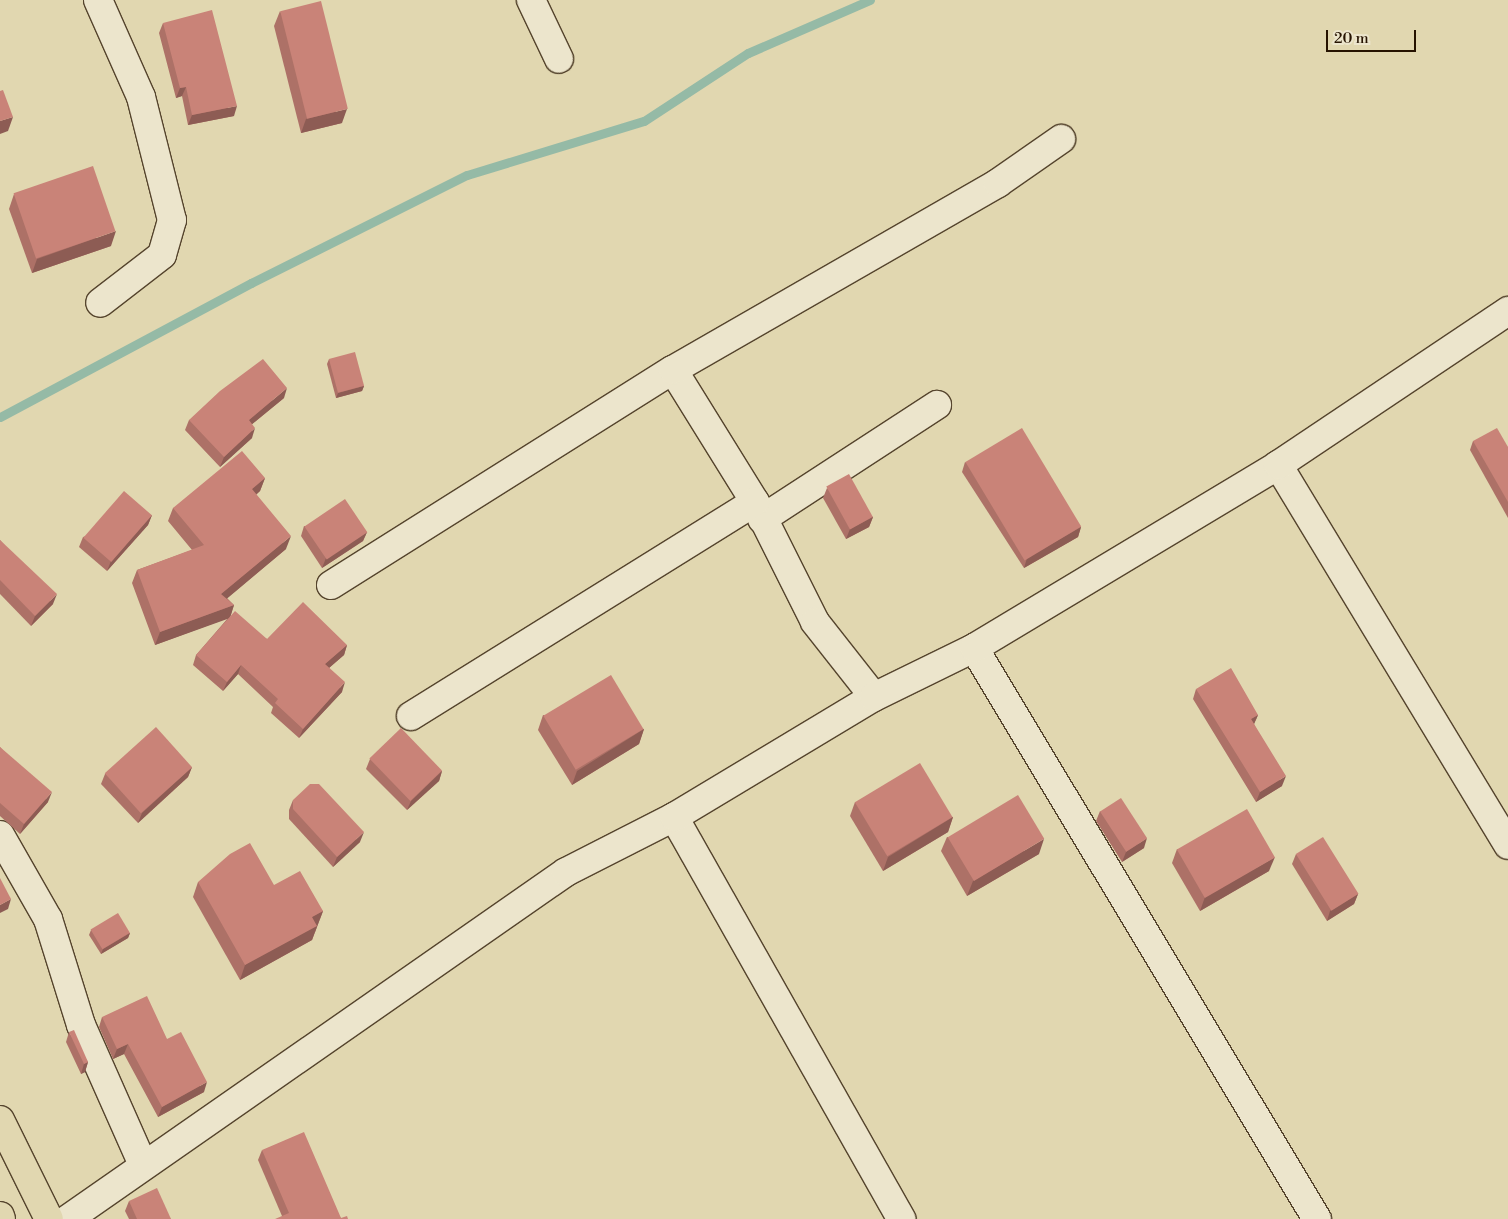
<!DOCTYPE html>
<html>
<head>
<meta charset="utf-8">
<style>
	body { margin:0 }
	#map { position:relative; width:1508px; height:1219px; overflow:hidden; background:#e1d7b0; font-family:"Libre Bodoni",serif }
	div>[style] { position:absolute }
	.stream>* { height:9px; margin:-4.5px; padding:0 4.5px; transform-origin:4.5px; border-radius:4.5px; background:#95baa6 }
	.roads { filter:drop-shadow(1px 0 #55442d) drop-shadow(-1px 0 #55442d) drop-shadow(0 1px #55442d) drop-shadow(0 -1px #55442d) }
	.minor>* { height:28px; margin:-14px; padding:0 14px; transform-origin:14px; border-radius:14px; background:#ece5cc }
	.major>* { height:28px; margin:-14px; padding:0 14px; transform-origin:14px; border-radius:14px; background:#e1d7b0 }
	.wall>* { inset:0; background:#ad7167 }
	.shaded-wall>* { inset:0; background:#8d5c54 }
	.building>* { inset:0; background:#c98378; transform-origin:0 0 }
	span { translate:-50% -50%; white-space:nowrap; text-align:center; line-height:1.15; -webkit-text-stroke:4.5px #ece5cc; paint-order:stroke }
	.scale { position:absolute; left:1326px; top:30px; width:90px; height:22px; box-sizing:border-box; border:2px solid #261301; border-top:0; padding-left:6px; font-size:15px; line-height:18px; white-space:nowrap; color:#261301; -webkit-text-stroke:4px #ece5cc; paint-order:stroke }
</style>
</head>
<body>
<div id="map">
	<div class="stream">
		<i style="left:0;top:417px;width:285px;rotate:-28.1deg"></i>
		<i style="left:251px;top:283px;width:241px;rotate:-26.6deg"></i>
		<i style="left:467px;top:175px;width:185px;rotate:-17deg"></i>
		<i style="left:644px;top:121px;width:124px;rotate:-33.2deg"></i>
		<i style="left:748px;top:53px;width:133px;rotate:-23.5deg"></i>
	</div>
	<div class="roads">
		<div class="minor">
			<i style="left:98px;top:0;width:106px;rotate:66.1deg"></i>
			<i style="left:141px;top:97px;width:127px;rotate:75.9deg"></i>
			<i style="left:172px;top:220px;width:36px;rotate:106deg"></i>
			<i style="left:162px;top:255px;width:78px;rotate:142.3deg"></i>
			<i style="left:531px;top:0;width:65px;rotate:64.6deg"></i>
			<i style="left:673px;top:370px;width:155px;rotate:58.2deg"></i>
			<i style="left:755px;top:502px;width:134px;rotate:63.4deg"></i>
			<i style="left:815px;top:622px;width:95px;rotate:51.8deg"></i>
			<i style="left:1278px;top:465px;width:444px;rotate:58.8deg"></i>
			<i style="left:762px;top:519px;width:209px;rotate:-33.1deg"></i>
			<i style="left:331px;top:585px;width:404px;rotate:-32.2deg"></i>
			<i style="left:673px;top:370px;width:375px;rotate:-29.9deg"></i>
			<i style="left:998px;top:183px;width:77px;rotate:-34.9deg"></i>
			<i style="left:974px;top:648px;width:666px;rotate:59.01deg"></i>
			<i style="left:411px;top:716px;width:405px;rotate:-31.9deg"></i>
			<i style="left:674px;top:817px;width:462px;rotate:60.5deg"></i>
			<i style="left:0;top:835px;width:97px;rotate:60.3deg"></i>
			<i style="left:48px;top:919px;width:111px;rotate:72.7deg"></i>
			<i style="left:81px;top:1025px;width:153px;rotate:66.1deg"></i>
			<i style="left:68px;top:1219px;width:607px;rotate:-34.87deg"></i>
			<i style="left:566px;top:872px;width:121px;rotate:-27deg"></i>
			<i style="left:674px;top:817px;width:233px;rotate:-31deg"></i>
			<i style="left:874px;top:697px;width:111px;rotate:-26.1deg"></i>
			<i style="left:974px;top:648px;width:355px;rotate:-31deg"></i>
			<i style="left:1278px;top:465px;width:277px;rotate:-33.8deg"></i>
		</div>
		<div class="major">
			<i style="left:0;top:1120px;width:110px;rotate:63.7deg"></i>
			<i style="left:0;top:1216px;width:3px;rotate:72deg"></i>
		</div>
	</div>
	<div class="wall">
		<i style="clip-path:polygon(280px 11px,342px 123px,301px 133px,274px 26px)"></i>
		<i style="clip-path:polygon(163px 23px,234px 116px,188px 125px,182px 96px,176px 98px,159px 33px)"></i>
		<i style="clip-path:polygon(14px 194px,111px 246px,32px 273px,9px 209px)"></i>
		<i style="clip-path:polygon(329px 359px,364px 386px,362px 391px,336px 398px,327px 364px)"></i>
		<i style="clip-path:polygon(284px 398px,252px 424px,252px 438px,220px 467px,185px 430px,189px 420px)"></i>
		<i style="clip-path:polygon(1473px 441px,1508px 447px,1508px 518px,1470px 450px)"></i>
		<i style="clip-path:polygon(965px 462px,1081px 527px,1078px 537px,1024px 568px,962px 472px)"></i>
		<i style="clip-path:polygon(265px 478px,260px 491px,256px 495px,286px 549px,227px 598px,234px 605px,230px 617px,267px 639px,347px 645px,344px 655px,329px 668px,342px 692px,299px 738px,271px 713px,273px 707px,238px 674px,223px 691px,193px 665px,196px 655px,228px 618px,155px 645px,132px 583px,137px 570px,192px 550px,168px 521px,173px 508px)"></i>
		<i style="clip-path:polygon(827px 488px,873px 517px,869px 527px,846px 539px,823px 498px)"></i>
		<i style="clip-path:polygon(152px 515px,148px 525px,107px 571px,79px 547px,83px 537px)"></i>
		<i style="clip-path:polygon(304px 526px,367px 532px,363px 541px,322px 568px,301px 536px)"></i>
		<i style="clip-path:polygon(0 540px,53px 604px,31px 626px,0 594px)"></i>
		<i style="clip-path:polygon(1196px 689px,1258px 715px,1254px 724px,1282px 786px,1256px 802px,1193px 699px)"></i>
		<i style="clip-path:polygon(543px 715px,644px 729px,639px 744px,572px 785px,538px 730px)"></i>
		<i style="clip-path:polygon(0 747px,48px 802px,20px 834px,0 816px)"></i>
		<i style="clip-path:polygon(370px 759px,442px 771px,439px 781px,407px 810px,366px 769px)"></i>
		<i style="clip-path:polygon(192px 767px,188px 777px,138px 823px,101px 784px,105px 774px)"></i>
		<i style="clip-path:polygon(293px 800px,360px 842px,333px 867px,289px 819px,289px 810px)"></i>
		<i style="clip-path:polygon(855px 802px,953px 817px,948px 832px,883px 871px,850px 816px)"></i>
		<i style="clip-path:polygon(1100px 811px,1144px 848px,1122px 862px,1096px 821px)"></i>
		<i style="clip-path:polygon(947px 837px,1039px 854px,967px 896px,941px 851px)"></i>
		<i style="clip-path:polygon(1177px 849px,1269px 871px,1200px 911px,1172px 863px)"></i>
		<i style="clip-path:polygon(1296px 854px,1358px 894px,1354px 904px,1327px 921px,1292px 864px)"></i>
		<i style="clip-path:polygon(198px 882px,274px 885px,323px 911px,312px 940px,240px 980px,193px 897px)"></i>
		<i style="clip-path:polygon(91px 930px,130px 933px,128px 938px,101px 954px,89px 935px)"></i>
		<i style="clip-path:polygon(102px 1017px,167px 1039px,204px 1092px,158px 1117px,124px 1054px,113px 1059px,99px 1027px)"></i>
		<i style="clip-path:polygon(69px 1032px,88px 1062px,85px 1072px,81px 1074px,66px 1042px)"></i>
		<i style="clip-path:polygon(262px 1150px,341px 1218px,282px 1216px,258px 1160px)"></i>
		<i style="clip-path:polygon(129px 1201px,171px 1219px,129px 1219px,125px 1211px)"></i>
	</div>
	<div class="shaded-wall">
		<i style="clip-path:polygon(186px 87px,182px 96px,176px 98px,180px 88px)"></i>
		<i style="clip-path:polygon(237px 106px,234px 116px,188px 125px,192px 115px)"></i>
		<i style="clip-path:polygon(347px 109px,342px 123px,301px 133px,306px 119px)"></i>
		<i style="clip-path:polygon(13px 117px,8px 131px,0 134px,0 121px)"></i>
		<i style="clip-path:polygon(116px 231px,111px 246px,32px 273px,37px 259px)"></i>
		<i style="clip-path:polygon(364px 386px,362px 391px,336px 398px,338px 393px)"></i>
		<i style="clip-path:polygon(287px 388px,284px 398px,245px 430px,249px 420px)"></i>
		<i style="clip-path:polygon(255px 428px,252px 438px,220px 467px,224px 457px)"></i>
		<i style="clip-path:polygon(265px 478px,260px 491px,247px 502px,252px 489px)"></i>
		<i style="clip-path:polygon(152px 515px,148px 525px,107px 571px,111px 561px)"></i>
		<i style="clip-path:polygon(873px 517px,869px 527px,846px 539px,850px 529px)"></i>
		<i style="clip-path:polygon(1081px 527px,1078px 537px,1024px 568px,1027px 558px)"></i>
		<i style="clip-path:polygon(367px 532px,363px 541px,322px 568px,326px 558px)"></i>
		<i style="clip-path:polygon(291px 536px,286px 549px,217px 607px,221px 594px)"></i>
		<i style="clip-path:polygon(57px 594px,53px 604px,31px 626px,35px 616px)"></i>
		<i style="clip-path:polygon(234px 605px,230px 618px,155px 645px,160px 632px)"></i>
		<i style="clip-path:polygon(347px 645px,344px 655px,322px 674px,325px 664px)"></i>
		<i style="clip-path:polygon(241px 665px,238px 674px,223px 691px,227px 682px)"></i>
		<i style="clip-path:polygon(345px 682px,342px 692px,299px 738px,303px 729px)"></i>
		<i style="clip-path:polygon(1258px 715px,1254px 724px,1251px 719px)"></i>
		<i style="clip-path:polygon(644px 729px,639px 744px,572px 785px,577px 771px)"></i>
		<i style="clip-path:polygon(192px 767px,188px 777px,138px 823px,142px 813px)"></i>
		<i style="clip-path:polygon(442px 771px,439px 781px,407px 810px,411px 801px)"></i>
		<i style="clip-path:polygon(1286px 776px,1282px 786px,1256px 802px,1260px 792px)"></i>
		<i style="clip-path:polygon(52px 792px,48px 802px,20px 834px,24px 824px)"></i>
		<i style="clip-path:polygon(953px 817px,948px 832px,883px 871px,888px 857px)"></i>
		<i style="clip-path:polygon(364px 832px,360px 842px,333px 867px,337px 857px)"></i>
		<i style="clip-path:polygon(1147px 838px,1144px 848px,1122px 862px,1126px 852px)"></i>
		<i style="clip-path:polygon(1044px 839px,1039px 854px,967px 896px,973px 881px)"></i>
		<i style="clip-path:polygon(1275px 857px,1269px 871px,1200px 911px,1205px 897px)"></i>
		<i style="clip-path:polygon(1358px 894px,1354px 904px,1327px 921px,1330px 911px)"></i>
		<i style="clip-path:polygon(11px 899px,8px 909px,0 913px,0 905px)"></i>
		<i style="clip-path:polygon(323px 911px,312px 940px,240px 980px,245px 965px,312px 917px)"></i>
		<i style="clip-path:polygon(130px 933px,128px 938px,101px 954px,103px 949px)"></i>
		<i style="clip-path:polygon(128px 1044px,124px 1054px,113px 1059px,117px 1049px)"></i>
		<i style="clip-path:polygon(88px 1062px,85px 1072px,81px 1074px,84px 1064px)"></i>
		<i style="clip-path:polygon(207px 1082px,204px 1092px,158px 1117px,162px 1107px)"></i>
	</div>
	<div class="building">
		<i style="left:321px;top:1px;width:111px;height:42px;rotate:76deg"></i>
		<i style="clip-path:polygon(212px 10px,237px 106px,192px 115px,186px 87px,180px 88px,163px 23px)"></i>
		<i style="clip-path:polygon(3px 90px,13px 117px,0 121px,0 91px)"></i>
		<i style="left:93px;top:166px;width:69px;height:84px;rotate:71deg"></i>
		<i style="left:355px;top:352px;width:35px;height:27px;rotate:75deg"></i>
		<i style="clip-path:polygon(263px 359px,287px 388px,249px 420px,255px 428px,224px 457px,189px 420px,220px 391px)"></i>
		<i style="left:1022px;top:428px;width:115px;height:66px;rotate:59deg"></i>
		<i style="clip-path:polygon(1497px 428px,1508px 447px,1508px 502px,1473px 441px)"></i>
		<i style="clip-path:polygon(242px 451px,265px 478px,252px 489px,291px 536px,221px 594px,234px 605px,160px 632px,137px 570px,204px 545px,173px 508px)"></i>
		<i style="left:849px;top:474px;width:49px;height:26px;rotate:61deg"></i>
		<i style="left:124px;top:491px;width:37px;height:62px;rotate:41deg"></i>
		<i style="left:345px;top:499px;width:40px;height:49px;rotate:56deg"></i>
		<i style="clip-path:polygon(0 540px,57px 594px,35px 616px,0 580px)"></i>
		<i style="clip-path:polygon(303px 602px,347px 645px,325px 664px,345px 682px,303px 729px,275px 703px,278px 699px,241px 665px,227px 682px,196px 655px,235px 611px,267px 639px)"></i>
		<i style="clip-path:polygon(1231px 668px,1258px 715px,1251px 719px,1286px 776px,1260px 792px,1196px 689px)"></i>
		<i style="left:611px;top:675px;width:63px;height:79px;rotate:59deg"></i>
		<i style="left:156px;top:727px;width:54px;height:69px;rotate:48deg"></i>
		<i style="left:401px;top:728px;width:59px;height:44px;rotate:46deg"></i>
		<i style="clip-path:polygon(0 747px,52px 792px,24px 824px,0 803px)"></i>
		<i style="left:920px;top:763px;width:63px;height:76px;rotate:59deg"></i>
		<i style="clip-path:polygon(310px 784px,319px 784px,364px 832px,337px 857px,293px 809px,293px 800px)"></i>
		<i style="left:1018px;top:795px;width:51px;height:82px;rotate:59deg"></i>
		<i style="left:1121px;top:798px;width:48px;height:25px;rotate:57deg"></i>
		<i style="left:1247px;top:809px;width:56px;height:81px;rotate:60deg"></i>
		<i style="left:1323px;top:837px;width:67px;height:32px;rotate:58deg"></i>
		<i style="clip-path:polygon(250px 843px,274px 885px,300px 871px,323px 911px,312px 917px,317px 926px,245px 965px,198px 882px,230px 854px)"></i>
		<i style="clip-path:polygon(0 878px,11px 899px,0 905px)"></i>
		<i style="left:118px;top:913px;width:23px;height:32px;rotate:59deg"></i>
		<i style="clip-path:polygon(147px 996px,167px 1039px,181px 1032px,207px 1082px,162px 1107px,128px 1044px,117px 1049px,102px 1017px)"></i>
		<i style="clip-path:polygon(74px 1030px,88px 1062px,84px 1064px,69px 1032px)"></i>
		<i style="clip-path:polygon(304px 1132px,341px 1218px,347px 1216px,348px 1219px,275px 1219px,289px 1213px,262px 1150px)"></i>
		<i style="clip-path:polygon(157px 1188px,171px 1219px,137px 1219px,129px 1201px)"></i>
	</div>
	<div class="scale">20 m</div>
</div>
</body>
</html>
